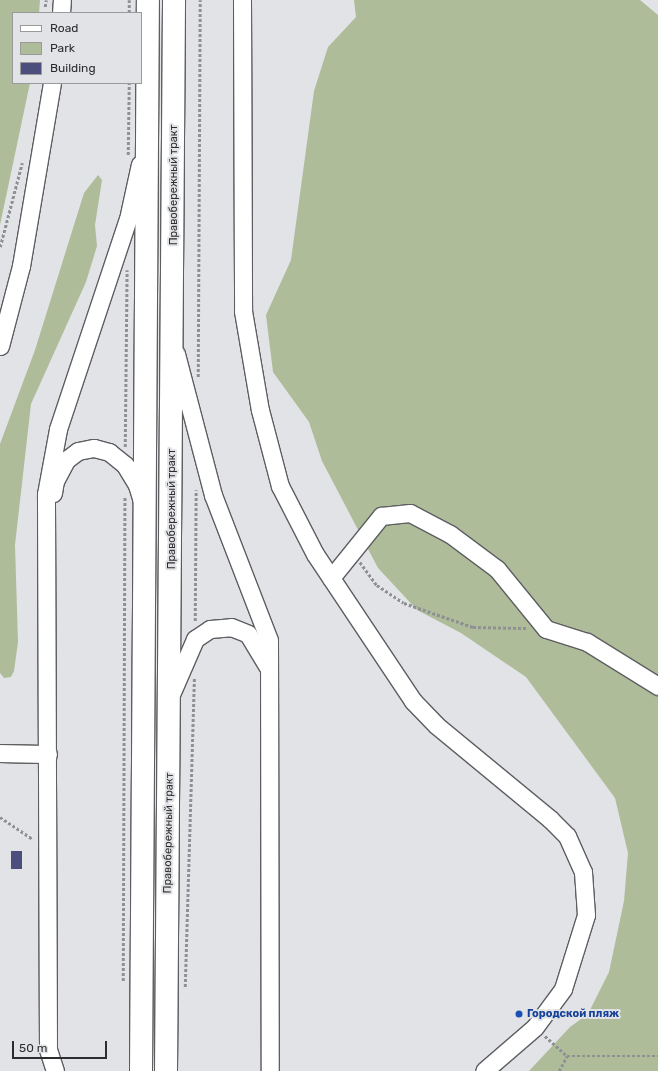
<!DOCTYPE html>
<html>
<head>
<meta charset="utf-8">
<style>
	body { margin:0 }
	#map { position:relative; width:658px; height:1071px; overflow:hidden; background:#e2e3e7; font-family:Rubik,sans-serif }
	div>[style] { position:absolute }
	.green>* { inset:0; background:#aebc9a }
	.building>* { inset:0; background:#4c4e7d; transform-origin:0 0 }
	.path>* { height:2.5px; margin-top:-1.25px; transform-origin:0; background:repeating-linear-gradient(90deg,#8f9093 0 3px,transparent 0 5px) }
	.roads { filter:drop-shadow(1px 0 #5d5e61) drop-shadow(-1px 0 #5d5e61) drop-shadow(0 1px #5d5e61) drop-shadow(0 -1px #5d5e61) }
	.minor>* { height:17px; margin:-8.5px; padding:0 8.5px; transform-origin:8.5px; border-radius:8.5px; background:#fff }
	.highway>* { height:22px; margin:-11px; padding:0 11px; transform-origin:11px; border-radius:11px; background:#fff }
	.dots>* { width:11px; height:11px; translate:-50% -50%; box-sizing:border-box; border:2px solid #e2e3e7; border-radius:50% }
	span { translate:-50% -50%; white-space:nowrap; text-align:center; line-height:1.15; -webkit-text-stroke:4px #e2e3e7; paint-order:stroke }
	.street-label { font-size:11px; color:#2d2d2f }
	.transit-label { font-size:11px; color:#164399; font-weight:700 }
	.left { translate:0 -50%; text-align:left }
	.legend { position:absolute; left:12px; top:12px; width:130px; height:72px; box-sizing:border-box; background:#e2e3e7; border:1px solid #9a9a9d; margin:0; padding:5px 7px; list-style:none; font-size:12px; color:#2d2d2f }
	.legend li { display:flex; align-items:center; gap:8px; height:20px }
	.legend b { width:20px; border:1px solid #9a9a9d }
	.scale { position:absolute; left:12px; top:1041px; width:95px; height:18px; box-sizing:border-box; border:2px solid #2d2d2f; border-top:0; padding-left:5px; font-size:12px; line-height:14px; white-space:nowrap; color:#2d2d2f; -webkit-text-stroke:3px #e2e3e7; paint-order:stroke }
</style>
</head>
<body>
<div id="map">
	<div class="green">
		<i style="clip-path:polygon(0 0,40px 0,39px 13px,13px 13px,13px 83px,30px 83px,0 225px)"></i>
		<i style="clip-path:polygon(354px 0,640px 0,658px 15px,658px 1071px,529px 1071px,570px 1027px,588px 1014px,609px 972px,624px 901px,628px 853px,615px 798px,526px 677px,461px 633px,417px 610px,378px 568px,322px 461px,309px 422px,273px 372px,266px 315px,291px 260px,314px 91px,328px 47px,356px 17px)"></i>
		<i style="clip-path:polygon(98px 175px,102px 180px,95px 225px,97px 246px,86px 282px,31px 404px,15px 545px,18px 642px,14px 671px,11px 677px,4px 678px,0 673px,0 444px,35px 350px,84px 193px)"></i>
	</div>
	<div class="building">
		<i style="left:11px;top:851px;width:11px;height:18px"></i>
	</div>
	<div class="path">
		<i style="left:45px;top:7px;width:7px;rotate:-82deg"></i>
		<i style="left:129px;top:13px;width:13px;rotate:-90deg"></i>
		<i style="left:128px;top:155px;width:72px;rotate:-89.2deg"></i>
		<i style="left:0;top:247px;width:87px;rotate:-75.3deg"></i>
		<i style="left:198px;top:377px;width:377px;rotate:-89.7deg"></i>
		<i style="left:125px;top:447px;width:177px;rotate:-89.4deg"></i>
		<i style="left:360px;top:562px;width:29px;rotate:54deg"></i>
		<i style="left:377px;top:585px;width:32px;rotate:34deg"></i>
		<i style="left:404px;top:603px;width:73px;rotate:19.2deg"></i>
		<i style="left:473px;top:627px;width:53px;rotate:1.1deg"></i>
		<i style="left:195px;top:621px;width:131px;rotate:-89.6deg"></i>
		<i style="left:0;top:817px;width:40px;rotate:34deg"></i>
		<i style="left:123px;top:981px;width:485px;rotate:-89.8deg"></i>
		<i style="left:185px;top:987px;width:309px;rotate:-88.3deg"></i>
		<i style="left:545px;top:1036px;width:30px;rotate:42deg"></i>
		<i style="left:559px;top:1071px;width:17px;rotate:-62deg"></i>
		<i style="left:567px;top:1056px;width:91px"></i>
	</div>
	<div class="roads">
		<div class="minor">
			<i style="left:242px;top:0;width:311px;rotate:89.8deg"></i>
			<i style="left:243px;top:311px;width:100px;rotate:80.3deg"></i>
			<i style="left:260px;top:410px;width:79px;rotate:75.3deg"></i>
			<i style="left:280px;top:486px;width:76px;rotate:62.8deg"></i>
			<i style="left:315px;top:554px;width:177px;rotate:56.3deg"></i>
			<i style="left:413px;top:701px;width:33px;rotate:46deg"></i>
			<i style="left:436px;top:725px;width:148px;rotate:39.5deg"></i>
			<i style="left:550px;top:819px;width:24px;rotate:45deg"></i>
			<i style="left:567px;top:836px;width:39px;rotate:66deg"></i>
			<i style="left:583px;top:872px;width:43px;rotate:86deg"></i>
			<i style="left:586px;top:915px;width:77px;rotate:107.3deg"></i>
			<i style="left:563px;top:989px;width:47px;rotate:126.4deg"></i>
			<i style="left:535px;top:1027px;width:67px;rotate:139.2deg"></i>
			<i style="left:61px;top:13px;width:13px;rotate:-86deg"></i>
			<i style="left:0;top:346px;width:83px;rotate:-75.3deg"></i>
			<i style="left:21px;top:266px;width:186px;rotate:-80.4deg"></i>
			<i style="left:176px;top:354px;width:146px;rotate:75.3deg"></i>
			<i style="left:213px;top:495px;width:155px;rotate:68.9deg"></i>
			<i style="left:269px;top:640px;width:431px;rotate:89.9deg"></i>
			<i style="left:53px;top:493px;width:12px;rotate:-81deg"></i>
			<i style="left:55px;top:481px;width:24px;rotate:-62deg"></i>
			<i style="left:66px;top:460px;width:15px;rotate:-37deg"></i>
			<i style="left:78px;top:451px;width:16px;rotate:-11deg"></i>
			<i style="left:94px;top:448px;width:16px;rotate:15deg"></i>
			<i style="left:109px;top:452px;width:21px;rotate:39deg"></i>
			<i style="left:125px;top:465px;width:23px;rotate:59deg"></i>
			<i style="left:137px;top:485px;width:17px;rotate:73deg"></i>
			<i style="left:331px;top:578px;width:80px;rotate:-51.1deg"></i>
			<i style="left:381px;top:516px;width:29px;rotate:-6deg"></i>
			<i style="left:410px;top:513px;width:45px;rotate:27.7deg"></i>
			<i style="left:450px;top:534px;width:59px;rotate:36.7deg"></i>
			<i style="left:497px;top:569px;width:77px;rotate:50.8deg"></i>
			<i style="left:546px;top:629px;width:43px;rotate:17.6deg"></i>
			<i style="left:587px;top:642px;width:84px;rotate:31.8deg"></i>
			<i style="left:172px;top:692px;width:58px;rotate:-66.5deg"></i>
			<i style="left:195px;top:639px;width:18px;rotate:-34deg"></i>
			<i style="left:210px;top:629px;width:21px;rotate:-5deg"></i>
			<i style="left:231px;top:627px;width:18px;rotate:22deg"></i>
			<i style="left:248px;top:634px;width:39px;rotate:59deg"></i>
			<i style="left:0;top:753px;width:48px;rotate:1.2deg"></i>
			<i style="left:55px;top:1071px;width:23px;rotate:-108deg"></i>
			<i style="left:48px;top:1049px;width:555px;rotate:-90.21deg"></i>
			<i style="left:46px;top:494px;width:66px;rotate:-79.5deg"></i>
			<i style="left:58px;top:429px;width:221px;rotate:-71.6deg"></i>
			<i style="left:128px;top:219px;width:56px;rotate:-77.7deg"></i>
		</div>
		<div class="highway">
			<i style="left:141px;top:1071px;width:1071px;rotate:-89.63deg"></i>
			<i style="left:166px;top:1071px;width:1071px;rotate:-89.57deg"></i>
		</div>
	</div>
	<div class="dots">
		<i style="left:519px;top:1014px;background:#1a4fb4"></i>
	</div>
	<div class="street-label">
		<span style="left:174px;top:185px;rotate:-90deg">Правобережный тракт</span>
		<span style="left:172px;top:509px;rotate:-90deg">Правобережный тракт</span>
		<span style="left:169px;top:833px;rotate:-89deg">Правобережный тракт</span>
	</div>
	<div class="transit-label">
		<span class="left" style="left:527px;top:1014px">Городской пляж</span>
	</div>
	<ul class="legend">
	<li><b style="height:5px;background:#fff"></b>Road</li>
	<li><b style="height:11px;background:#aebc9a"></b>Park</li>
	<li><b style="height:11px;background:#4c4e7d"></b>Building</li>
	</ul>
	<div class="scale">50 m</div>
</div>
</body>
</html>
